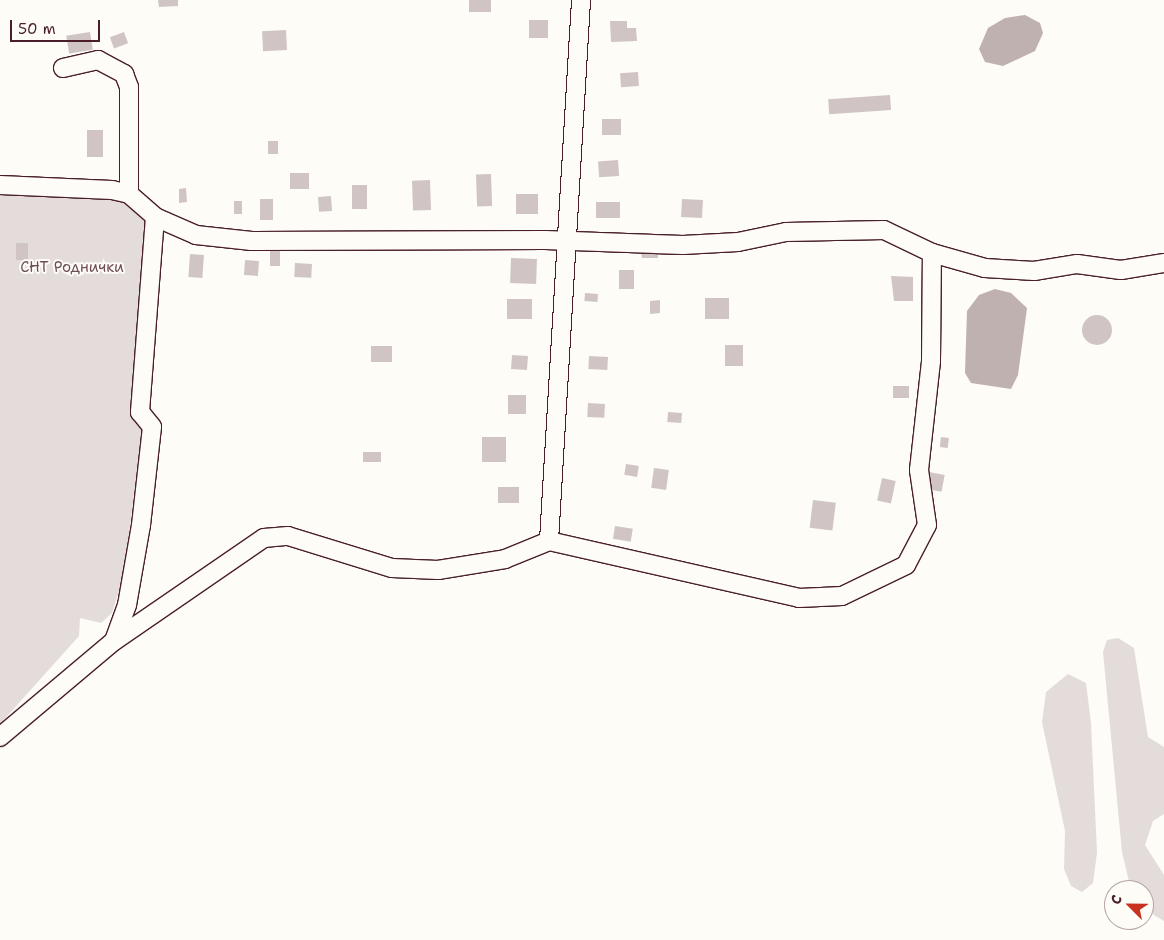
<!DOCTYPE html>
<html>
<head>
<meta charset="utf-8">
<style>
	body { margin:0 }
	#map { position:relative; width:1164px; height:940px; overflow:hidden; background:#fdfcf7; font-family:"Shantell Sans",sans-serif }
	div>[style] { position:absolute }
	.green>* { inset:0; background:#e3dcda }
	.water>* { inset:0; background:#c0b1b1 }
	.building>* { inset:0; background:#d0c5c4; transform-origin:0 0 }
	.round { border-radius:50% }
	.roads { filter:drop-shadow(1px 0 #4a1f2b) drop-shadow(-1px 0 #4a1f2b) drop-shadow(0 1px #4a1f2b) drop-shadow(0 -1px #4a1f2b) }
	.minor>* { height:18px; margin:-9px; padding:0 9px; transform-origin:9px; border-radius:9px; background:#fdfcf7 }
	span { translate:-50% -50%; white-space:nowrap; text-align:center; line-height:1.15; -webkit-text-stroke:4px #fdfcf7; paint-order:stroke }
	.park-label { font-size:15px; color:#704e57 }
	.north { position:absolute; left:1104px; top:880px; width:50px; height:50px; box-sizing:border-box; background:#fdfcf7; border:1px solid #b5a4a5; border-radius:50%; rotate:293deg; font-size:14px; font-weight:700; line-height:20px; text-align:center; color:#4a1f2b }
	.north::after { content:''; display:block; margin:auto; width:18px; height:22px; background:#c8321e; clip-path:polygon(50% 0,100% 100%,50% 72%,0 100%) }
	.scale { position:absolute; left:10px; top:20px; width:90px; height:22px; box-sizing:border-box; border:2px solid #4a1f2b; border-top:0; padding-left:6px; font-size:15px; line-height:18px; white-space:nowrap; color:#4a1f2b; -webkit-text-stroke:4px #fdfcf7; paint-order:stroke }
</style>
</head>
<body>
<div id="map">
	<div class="green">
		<i style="clip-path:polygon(0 176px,60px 178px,62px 195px,117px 198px,133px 205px,148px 222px,133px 401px,142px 429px,124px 575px,112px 613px,101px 623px,80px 618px,79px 636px,0 724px)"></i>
		<i style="clip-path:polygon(1118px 638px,1134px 648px,1148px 737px,1164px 747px,1164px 814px,1153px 821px,1145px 845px,1164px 875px,1164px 921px,1144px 909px,1144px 890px,1131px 890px,1122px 852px,1103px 652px,1107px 640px)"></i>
		<i style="clip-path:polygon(1068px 674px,1086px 683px,1091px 723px,1097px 853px,1093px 883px,1082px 892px,1071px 886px,1064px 869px,1065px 831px,1042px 722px,1046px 692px)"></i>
	</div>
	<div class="water">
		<i style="clip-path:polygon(1025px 15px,1040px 23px,1043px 33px,1035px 51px,1003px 66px,985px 62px,979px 49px,988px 28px,1005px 18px)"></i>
		<i style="clip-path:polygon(995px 289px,1011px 293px,1027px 308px,1018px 375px,1011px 389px,971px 383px,965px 373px,967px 311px,979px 295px)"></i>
	</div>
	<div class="building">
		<i style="clip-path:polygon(158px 0,178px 0,178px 6px,159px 7px)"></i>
		<i style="left:469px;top:0;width:22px;height:12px"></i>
		<i style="left:529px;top:20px;width:19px;height:18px"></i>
		<i style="clip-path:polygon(610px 21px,627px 21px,627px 28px,636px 28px,637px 41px,611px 42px)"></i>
		<i style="left:286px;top:30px;width:20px;height:24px;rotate:87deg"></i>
		<i style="left:90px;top:32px;width:18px;height:24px;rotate:81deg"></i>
		<i style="left:124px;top:32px;width:12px;height:15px;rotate:70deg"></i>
		<i style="left:638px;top:72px;width:14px;height:18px;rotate:86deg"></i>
		<i style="left:890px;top:95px;width:15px;height:62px;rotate:86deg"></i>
		<i style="left:602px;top:119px;width:19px;height:16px"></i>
		<i style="left:87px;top:130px;width:16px;height:27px"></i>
		<i style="left:268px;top:141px;width:10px;height:13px"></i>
		<i style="left:618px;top:160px;width:16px;height:20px;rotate:86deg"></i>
		<i style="left:290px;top:173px;width:19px;height:16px"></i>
		<i style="left:491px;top:174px;width:32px;height:15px;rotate:88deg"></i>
		<i style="left:430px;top:180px;width:30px;height:18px;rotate:88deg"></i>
		<i style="left:352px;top:185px;width:15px;height:24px"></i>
		<i style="clip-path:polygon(186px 188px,187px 202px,179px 203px,179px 189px)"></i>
		<i style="left:516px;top:194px;width:22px;height:20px"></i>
		<i style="left:331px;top:196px;width:15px;height:13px;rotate:86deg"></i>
		<i style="left:260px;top:199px;width:13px;height:21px"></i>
		<i style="left:682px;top:199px;width:21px;height:18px;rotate:3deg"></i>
		<i style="left:234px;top:201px;width:8px;height:13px"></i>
		<i style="left:596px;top:202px;width:24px;height:16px"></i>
		<i style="left:16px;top:243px;width:12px;height:17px"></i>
		<i style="clip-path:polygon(658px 250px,658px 258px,642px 258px,641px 251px)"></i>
		<i style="left:270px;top:251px;width:10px;height:15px"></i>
		<i style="left:190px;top:254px;width:14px;height:23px;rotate:4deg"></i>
		<i style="left:511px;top:258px;width:26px;height:25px;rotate:2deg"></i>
		<i style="left:245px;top:260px;width:14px;height:15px;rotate:4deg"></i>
		<i style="left:295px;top:263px;width:17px;height:14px;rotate:3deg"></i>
		<i style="left:619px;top:270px;width:15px;height:19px"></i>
		<i style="clip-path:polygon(891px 276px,913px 277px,913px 301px,894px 301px)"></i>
		<i style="left:585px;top:293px;width:13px;height:8px;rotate:4deg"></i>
		<i style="left:729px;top:298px;width:21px;height:24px;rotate:90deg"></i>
		<i style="left:507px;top:299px;width:25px;height:20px"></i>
		<i style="clip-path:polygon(660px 300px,660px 313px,650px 314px,650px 301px)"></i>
		<i class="round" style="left:1082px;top:315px;width:30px;height:30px"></i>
		<i style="left:725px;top:345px;width:18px;height:21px"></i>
		<i style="left:392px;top:346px;width:16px;height:21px;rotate:90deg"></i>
		<i style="left:512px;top:355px;width:16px;height:14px;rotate:4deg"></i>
		<i style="left:589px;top:356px;width:19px;height:13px;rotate:3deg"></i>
		<i style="left:893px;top:386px;width:16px;height:12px"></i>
		<i style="left:508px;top:395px;width:18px;height:19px"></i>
		<i style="left:588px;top:403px;width:17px;height:14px;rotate:3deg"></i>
		<i style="left:668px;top:412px;width:14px;height:10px;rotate:4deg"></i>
		<i style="left:482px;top:437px;width:24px;height:25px"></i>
		<i style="left:941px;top:437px;width:8px;height:10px;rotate:7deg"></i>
		<i style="left:363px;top:452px;width:18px;height:10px"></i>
		<i style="left:626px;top:464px;width:13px;height:11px;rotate:9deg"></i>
		<i style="left:654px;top:468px;width:15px;height:20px;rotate:8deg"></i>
		<i style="left:929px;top:472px;width:16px;height:17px;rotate:11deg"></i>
		<i style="left:882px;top:478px;width:14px;height:23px;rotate:12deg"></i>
		<i style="left:498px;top:487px;width:21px;height:16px"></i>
		<i style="left:813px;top:500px;width:23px;height:28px;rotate:7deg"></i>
		<i style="left:615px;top:526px;width:18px;height:13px;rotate:9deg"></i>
	</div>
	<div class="roads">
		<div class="minor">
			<i style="left:63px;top:68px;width:36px;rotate:-13deg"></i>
			<i style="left:98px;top:60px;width:30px;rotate:28deg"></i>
			<i style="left:124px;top:74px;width:14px;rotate:69deg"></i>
			<i style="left:129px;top:87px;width:107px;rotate:90deg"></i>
			<i style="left:0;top:185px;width:112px;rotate:2.6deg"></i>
			<i style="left:112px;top:190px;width:17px;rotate:13deg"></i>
			<i style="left:129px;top:194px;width:35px;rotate:41deg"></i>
			<i style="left:155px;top:217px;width:196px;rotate:94.4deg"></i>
			<i style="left:140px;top:412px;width:19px;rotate:51deg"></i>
			<i style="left:152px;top:427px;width:99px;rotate:96.4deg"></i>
			<i style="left:141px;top:525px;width:81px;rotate:99.9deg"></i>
			<i style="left:127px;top:605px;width:38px;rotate:110deg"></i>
			<i style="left:155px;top:217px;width:45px;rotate:23.7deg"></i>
			<i style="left:196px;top:235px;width:56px;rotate:6.1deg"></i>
			<i style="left:252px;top:241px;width:293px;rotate:-0.2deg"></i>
			<i style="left:545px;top:240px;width:138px;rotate:2.1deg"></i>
			<i style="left:683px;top:245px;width:55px;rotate:-3.1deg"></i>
			<i style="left:738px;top:242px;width:49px;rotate:-11.8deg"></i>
			<i style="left:786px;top:232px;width:98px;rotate:-1.2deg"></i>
			<i style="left:884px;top:230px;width:53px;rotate:25.6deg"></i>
			<i style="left:932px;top:253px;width:55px;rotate:15.8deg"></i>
			<i style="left:985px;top:268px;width:49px;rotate:3.5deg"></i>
			<i style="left:1034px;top:271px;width:44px;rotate:-9.2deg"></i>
			<i style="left:1077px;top:264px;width:44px;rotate:7.8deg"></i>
			<i style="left:1121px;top:270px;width:44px;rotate:-9.2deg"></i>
			<i style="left:549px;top:541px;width:256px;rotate:12.8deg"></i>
			<i style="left:799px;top:598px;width:43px;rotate:-2.7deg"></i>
			<i style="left:842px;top:596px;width:71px;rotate:-25.8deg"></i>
			<i style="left:906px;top:565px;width:45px;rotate:-62.3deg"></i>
			<i style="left:927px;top:525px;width:56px;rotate:-98.3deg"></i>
			<i style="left:919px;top:470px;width:110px;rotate:-83.7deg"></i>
			<i style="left:931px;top:361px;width:108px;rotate:-89.5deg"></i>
			<i style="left:549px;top:541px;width:542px;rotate:-86.61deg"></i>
			<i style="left:0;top:737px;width:149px;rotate:-40.1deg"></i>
			<i style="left:114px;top:641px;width:182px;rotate:-34.5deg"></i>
			<i style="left:264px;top:538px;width:24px;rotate:-5deg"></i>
			<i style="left:288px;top:536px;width:109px;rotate:17.1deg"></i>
			<i style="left:392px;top:568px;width:46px;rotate:2.5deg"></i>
			<i style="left:438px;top:570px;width:68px;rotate:-9.3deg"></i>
			<i style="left:505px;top:559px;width:48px;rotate:-22.2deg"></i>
		</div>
	</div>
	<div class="park-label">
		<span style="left:72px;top:268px">СНТ Роднички</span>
	</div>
	<div class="north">С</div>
	<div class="scale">50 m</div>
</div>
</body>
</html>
